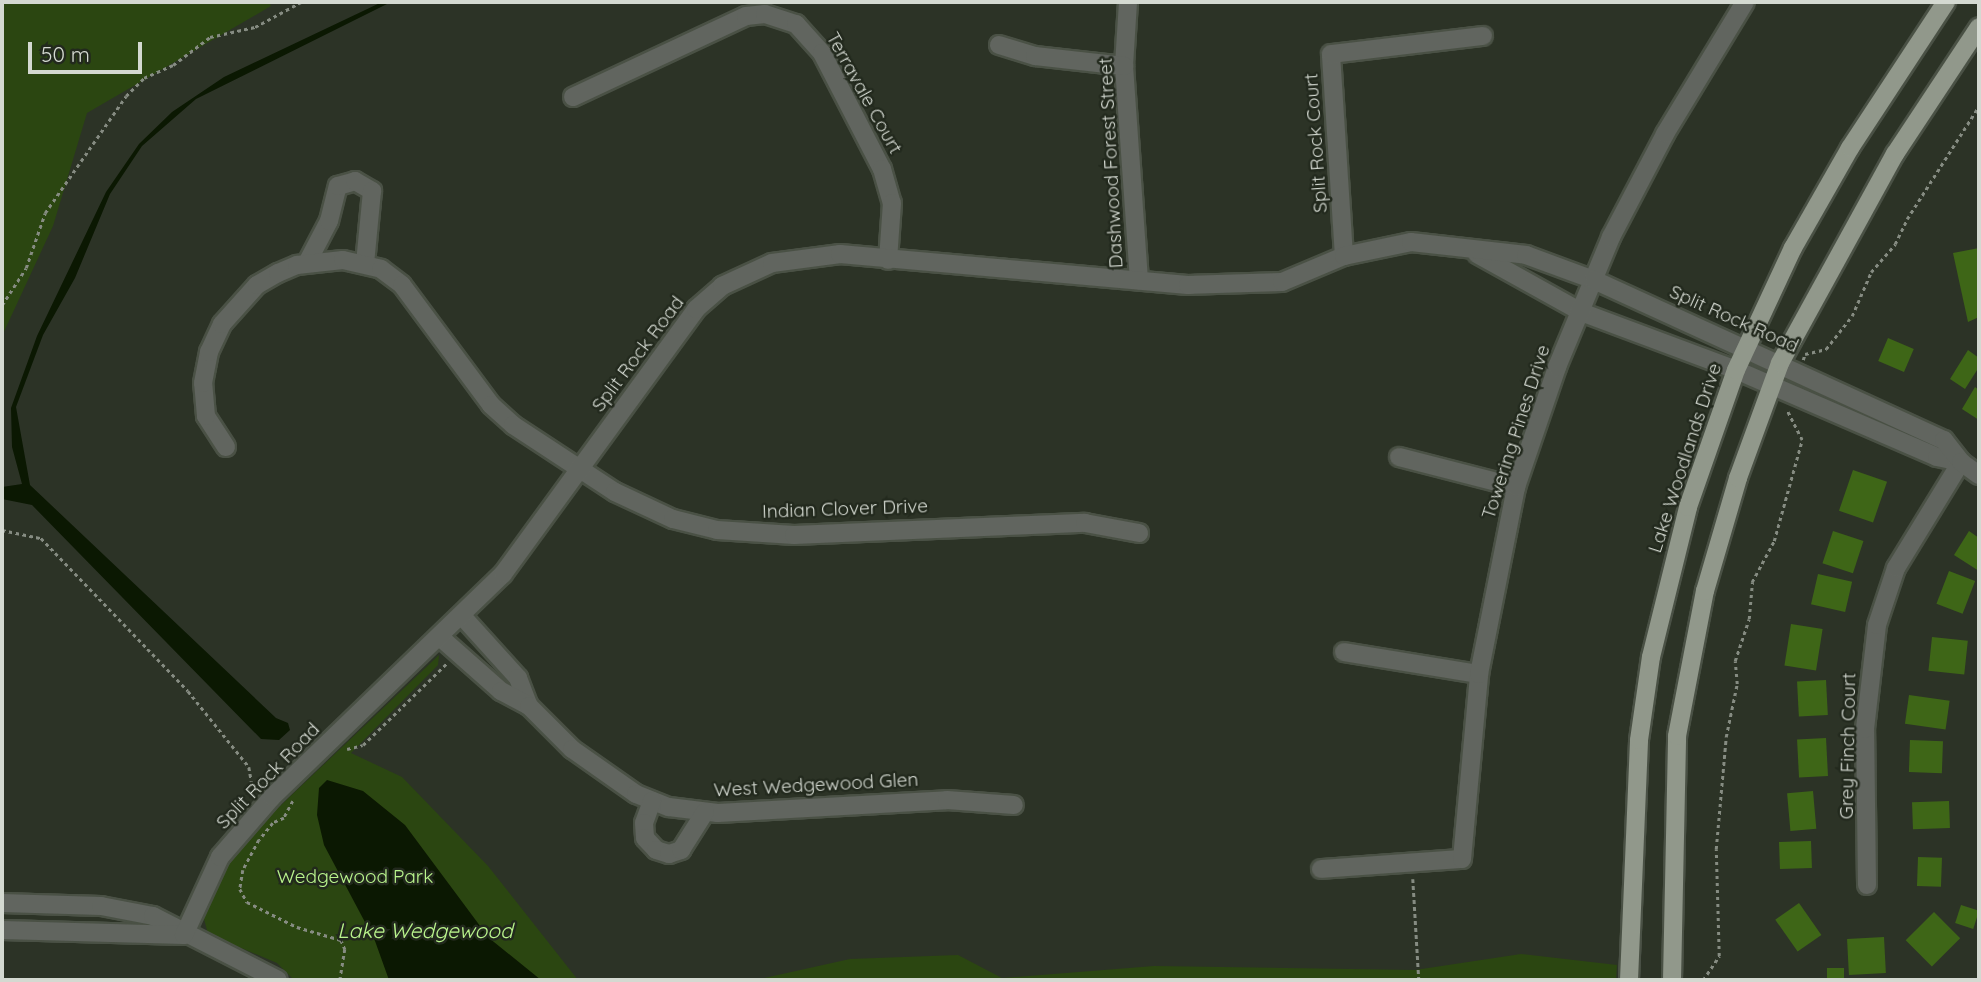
<!DOCTYPE html>
<html>
<head>
<meta charset="utf-8">
<style>
	body { margin:0 }
	#map { position:relative; width:1981px; height:982px; overflow:hidden; background:#2c3326; font-family:Quicksand,sans-serif }
	div>[style] { position:absolute }
	.green>* { inset:0; background:#2b4611 }
	.water>* { inset:0; background:#0b1802 }
	.building>* { inset:0; background:#3e6617; transform-origin:0 0 }
	.path>* { height:2.5px; margin-top:-1.25px; transform-origin:0; background:repeating-linear-gradient(90deg,#868c82 0 3.5px,transparent 0 7px) }
	.roads { filter:drop-shadow(2px 0 #4a5145) drop-shadow(-2px 0 #4a5145) drop-shadow(0 2px #4a5145) drop-shadow(0 -2px #4a5145) }
	.minor>* { height:18px; margin:-9px; padding:0 9px; transform-origin:9px; border-radius:9px; background:#61655f }
	.major>* { height:18px; margin:-9px; padding:0 9px; transform-origin:9px; border-radius:9px; background:#91988b }
	span { translate:-50% -50%; white-space:nowrap; text-align:center; line-height:1.15; -webkit-text-stroke:5px #22291d; paint-order:stroke }
	.street-label { font-size:19px; color:#d4d9d1 }
	.park-label { font-size:19px; color:#baf58d }
	.water-label { font-size:21px; color:#baf58d; font-style:italic }
	.frame { position:absolute; inset:0; border:4px solid #d4d9d1; pointer-events:none }
	.scale { position:absolute; left:28px; top:42px; width:114px; height:32px; box-sizing:border-box; border:4px solid #d4d9d1; border-top:0; padding-left:9px; font-size:21px; line-height:24px; white-space:nowrap; color:#d4d9d1; -webkit-text-stroke:5px #22291d; paint-order:stroke }
</style>
</head>
<body>
<div id="map">
	<div class="green">
		<i style="clip-path:polygon(2px 2px,269px 2px,271px 6px,87px 113px,53px 226px,2px 336px)"></i>
		<i style="clip-path:polygon(439px 655px,438px 665px,351px 753px,402px 777px,488px 866px,578px 980px,294px 980px,277px 963px,208px 934px,203px 915px,230px 860px,278px 808px)"></i>
		<i style="clip-path:polygon(1521px 954px,1617px 965px,1616px 980px,755px 980px,850px 959px,958px 955px,1002px 978px,1154px 966px,1415px 970px)"></i>
	</div>
	<div class="water">
		<i style="clip-path:polygon(382px 2px,391px 2px,196px 99px,142px 146px,110px 194px,75px 278px,43px 335px,16px 407px,30px 485px,276px 718px,288px 723px,290px 730px,279px 740px,261px 739px,32px 505px,2px 499px,2px 487px,22px 484px,12px 447px,11px 408px,37px 336px,106px 192px,139px 144px,172px 112px,224px 77px)"></i>
		<i style="clip-path:polygon(327px 780px,363px 791px,405px 825px,489px 938px,541px 980px,389px 980px,375px 941px,324px 845px,317px 815px,319px 788px)"></i>
	</div>
	<div class="building">
		<i style="clip-path:polygon(1979px 248px,1979px 317px,1968px 322px,1953px 253px)"></i>
		<i style="left:1888px;top:338px;width:28px;height:25px;rotate:23deg"></i>
		<i style="clip-path:polygon(1968px 350px,1979px 358px,1979px 367px,1965px 389px,1950px 379px)"></i>
		<i style="clip-path:polygon(1975px 387px,1979px 390px,1979px 420px,1962px 409px)"></i>
		<i style="left:1853px;top:470px;width:36px;height:43px;rotate:19deg"></i>
		<i style="left:1833px;top:531px;width:32px;height:34px;rotate:18deg"></i>
		<i style="clip-path:polygon(1969px 531px,1979px 538px,1979px 571px,1954px 555px)"></i>
		<i style="left:1949px;top:571px;width:28px;height:35px;rotate:21deg"></i>
		<i style="left:1818px;top:574px;width:35px;height:31px;rotate:13deg"></i>
		<i style="left:1791px;top:624px;width:32px;height:42px;rotate:9deg"></i>
		<i style="left:1932px;top:637px;width:36px;height:34px;rotate:6deg"></i>
		<i style="left:1826px;top:680px;width:35px;height:29px;rotate:87deg"></i>
		<i style="left:1909px;top:695px;width:41px;height:29px;rotate:8deg"></i>
		<i style="left:1826px;top:738px;width:38px;height:29px;rotate:87deg"></i>
		<i style="left:1910px;top:740px;width:33px;height:32px;rotate:2deg"></i>
		<i style="left:1813px;top:791px;width:38px;height:26px;rotate:85deg"></i>
		<i style="left:1949px;top:801px;width:27px;height:37px;rotate:88deg"></i>
		<i style="left:1811px;top:841px;width:27px;height:32px;rotate:88deg"></i>
		<i style="left:1918px;top:857px;width:24px;height:29px;rotate:2deg"></i>
		<i style="left:1799px;top:903px;width:39px;height:29px;rotate:55deg"></i>
		<i style="left:1961px;top:905px;width:19px;height:19px;rotate:18deg"></i>
		<i style="left:1934px;top:912px;width:37px;height:40px;rotate:45deg"></i>
		<i style="left:1884px;top:937px;width:36px;height:37px;rotate:87deg"></i>
		<i style="left:1844px;top:968px;width:12px;height:17px;rotate:90deg"></i>
	</div>
	<div class="path">
		<i style="left:2px;top:305px;width:44px;rotate:-57deg"></i>
		<i style="left:26px;top:268px;width:58px;rotate:-70.9deg"></i>
		<i style="left:45px;top:213px;width:142px;rotate:-55.3deg"></i>
		<i style="left:126px;top:96px;width:25px;rotate:-45deg"></i>
		<i style="left:144px;top:78px;width:32px;rotate:-24deg"></i>
		<i style="left:173px;top:65px;width:46px;rotate:-37.1deg"></i>
		<i style="left:210px;top:37px;width:46px;rotate:-12.5deg"></i>
		<i style="left:255px;top:27px;width:52px;rotate:-28.5deg"></i>
		<i style="left:1803px;top:360px;width:6px;rotate:-72deg"></i>
		<i style="left:1805px;top:354px;width:22px;rotate:-13deg"></i>
		<i style="left:1826px;top:349px;width:42px;rotate:-51.8deg"></i>
		<i style="left:1852px;top:316px;width:48px;rotate:-66.6deg"></i>
		<i style="left:1871px;top:272px;width:37px;rotate:-49deg"></i>
		<i style="left:1895px;top:244px;width:28px;rotate:-64deg"></i>
		<i style="left:1907px;top:219px;width:134px;rotate:-57.5deg"></i>
		<i style="left:2px;top:530px;width:40px;rotate:12deg"></i>
		<i style="left:41px;top:538px;width:212px;rotate:46.1deg"></i>
		<i style="left:188px;top:691px;width:97px;rotate:51.2deg"></i>
		<i style="left:249px;top:767px;width:27px;rotate:80deg"></i>
		<i style="left:347px;top:749px;width:16px;rotate:-14deg"></i>
		<i style="left:363px;top:745px;width:117px;rotate:-44.3deg"></i>
		<i style="left:293px;top:801px;width:19px;rotate:118deg"></i>
		<i style="left:284px;top:818px;width:12px;rotate:156deg"></i>
		<i style="left:273px;top:823px;width:22px;rotate:129deg"></i>
		<i style="left:259px;top:840px;width:34px;rotate:118deg"></i>
		<i style="left:243px;top:870px;width:19px;rotate:99deg"></i>
		<i style="left:240px;top:889px;width:15px;rotate:62deg"></i>
		<i style="left:247px;top:902px;width:56px;rotate:26.6deg"></i>
		<i style="left:297px;top:927px;width:46px;rotate:16.5deg"></i>
		<i style="left:341px;top:940px;width:10px;rotate:66deg"></i>
		<i style="left:345px;top:949px;width:31px;rotate:99deg"></i>
		<i style="left:1413px;top:879px;width:101px;rotate:86.6deg"></i>
		<i style="left:1703px;top:980px;width:29px;rotate:-56deg"></i>
		<i style="left:1719px;top:956px;width:107px;rotate:-91.6deg"></i>
		<i style="left:1716px;top:849px;width:112px;rotate:-84.9deg"></i>
		<i style="left:1726px;top:737px;width:54px;rotate:-78.3deg"></i>
		<i style="left:1737px;top:684px;width:23px;rotate:-95deg"></i>
		<i style="left:1735px;top:661px;width:44px;rotate:-71.6deg"></i>
		<i style="left:1749px;top:619px;width:37px;rotate:-85deg"></i>
		<i style="left:1752px;top:582px;width:47px;rotate:-61.8deg"></i>
		<i style="left:1774px;top:541px;width:105px;rotate:-74.5deg"></i>
		<i style="left:1802px;top:440px;width:33px;rotate:-117deg"></i>
	</div>
	<div class="roads">
		<div class="minor">
			<i style="left:1128px;top:2px;width:64px;rotate:93.6deg"></i>
			<i style="left:1124px;top:66px;width:215px;rotate:86deg"></i>
			<i style="left:999px;top:45px;width:38px;rotate:17deg"></i>
			<i style="left:1035px;top:56px;width:90px;rotate:6.4deg"></i>
			<i style="left:573px;top:97px;width:191px;rotate:-25.1deg"></i>
			<i style="left:746px;top:16px;width:19px;rotate:-6deg"></i>
			<i style="left:765px;top:14px;width:33px;rotate:18deg"></i>
			<i style="left:796px;top:24px;width:39px;rotate:48deg"></i>
			<i style="left:822px;top:53px;width:131px;rotate:62.7deg"></i>
			<i style="left:882px;top:169px;width:35px;rotate:74deg"></i>
			<i style="left:892px;top:203px;width:57px;rotate:94deg"></i>
			<i style="left:1477px;top:254px;width:119px;rotate:29.1deg"></i>
			<i style="left:1581px;top:312px;width:165px;rotate:20.5deg"></i>
			<i style="left:1736px;top:370px;width:219px;rotate:23.4deg"></i>
			<i style="left:1937px;top:457px;width:25px;rotate:12deg"></i>
			<i style="left:1344px;top:256px;width:202px;rotate:-93.7deg"></i>
			<i style="left:1331px;top:54px;width:153px;rotate:-6.8deg"></i>
			<i style="left:307px;top:263px;width:47px;rotate:-62.4deg"></i>
			<i style="left:329px;top:221px;width:36px;rotate:-76deg"></i>
			<i style="left:338px;top:186px;width:18px;rotate:-16deg"></i>
			<i style="left:355px;top:181px;width:20px;rotate:30deg"></i>
			<i style="left:372px;top:191px;width:73px;rotate:95.5deg"></i>
			<i style="left:226px;top:447px;width:37px;rotate:-123deg"></i>
			<i style="left:206px;top:416px;width:33px;rotate:-95deg"></i>
			<i style="left:203px;top:383px;width:32px;rotate:-79deg"></i>
			<i style="left:209px;top:352px;width:31px;rotate:-65deg"></i>
			<i style="left:222px;top:324px;width:52px;rotate:-48.1deg"></i>
			<i style="left:257px;top:285px;width:24px;rotate:-30deg"></i>
			<i style="left:278px;top:273px;width:21px;rotate:-23deg"></i>
			<i style="left:297px;top:265px;width:46px;rotate:-6.2deg"></i>
			<i style="left:343px;top:260px;width:39px;rotate:13deg"></i>
			<i style="left:381px;top:269px;width:26px;rotate:37deg"></i>
			<i style="left:402px;top:285px;width:149px;rotate:53.4deg"></i>
			<i style="left:491px;top:405px;width:30px;rotate:42deg"></i>
			<i style="left:513px;top:425px;width:122px;rotate:33.3deg"></i>
			<i style="left:615px;top:492px;width:64px;rotate:25deg"></i>
			<i style="left:673px;top:519px;width:45px;rotate:14deg"></i>
			<i style="left:717px;top:530px;width:77px;rotate:3.7deg"></i>
			<i style="left:794px;top:535px;width:291px;rotate:-2.4deg"></i>
			<i style="left:1085px;top:523px;width:55px;rotate:10.5deg"></i>
			<i style="left:1399px;top:457px;width:121px;rotate:14.4deg"></i>
			<i style="left:462px;top:616px;width:84px;rotate:47.9deg"></i>
			<i style="left:518px;top:678px;width:30px;rotate:69deg"></i>
			<i style="left:441px;top:638px;width:80px;rotate:41.5deg"></i>
			<i style="left:501px;top:691px;width:32px;rotate:28deg"></i>
			<i style="left:529px;top:706px;width:61px;rotate:45deg"></i>
			<i style="left:572px;top:749px;width:78px;rotate:35.1deg"></i>
			<i style="left:636px;top:794px;width:35px;rotate:22deg"></i>
			<i style="left:669px;top:807px;width:49px;rotate:7deg"></i>
			<i style="left:718px;top:813px;width:229px;rotate:-3.2deg"></i>
			<i style="left:947px;top:800px;width:67px;rotate:4.3deg"></i>
			<i style="left:1344px;top:652px;width:137px;rotate:9.3deg"></i>
			<i style="left:652px;top:801px;width:23px;rotate:110deg"></i>
			<i style="left:644px;top:823px;width:15px;rotate:86deg"></i>
			<i style="left:645px;top:838px;width:16px;rotate:47deg"></i>
			<i style="left:656px;top:850px;width:14px;rotate:17deg"></i>
			<i style="left:669px;top:854px;width:13px;rotate:-18deg"></i>
			<i style="left:681px;top:850px;width:45px;rotate:-57.7deg"></i>
			<i style="left:1321px;top:869px;width:141px;rotate:-4.1deg"></i>
			<i style="left:1462px;top:859px;width:186px;rotate:-84.7deg"></i>
			<i style="left:1479px;top:674px;width:191px;rotate:-78.8deg"></i>
			<i style="left:1516px;top:487px;width:127px;rotate:-71.1deg"></i>
			<i style="left:1557px;top:367px;width:141px;rotate:-67.4deg"></i>
			<i style="left:1611px;top:237px;width:116px;rotate:-62.3deg"></i>
			<i style="left:1665px;top:134px;width:154px;rotate:-58.8deg"></i>
			<i style="left:1867px;top:885px;width:156px;rotate:-90.7deg"></i>
			<i style="left:1865px;top:729px;width:105px;rotate:-83.4deg"></i>
			<i style="left:1877px;top:625px;width:60px;rotate:-71.6deg"></i>
			<i style="left:1896px;top:568px;width:124px;rotate:-58.5deg"></i>
			<i style="left:2px;top:903px;width:99px;rotate:1.7deg"></i>
			<i style="left:101px;top:906px;width:53px;rotate:10.9deg"></i>
			<i style="left:153px;top:916px;width:140px;rotate:27.1deg"></i>
			<i style="left:2px;top:930px;width:182px;rotate:1.6deg"></i>
			<i style="left:184px;top:935px;width:86px;rotate:-65.2deg"></i>
			<i style="left:220px;top:857px;width:79px;rotate:-49.1deg"></i>
			<i style="left:272px;top:797px;width:321px;rotate:-44deg"></i>
			<i style="left:503px;top:574px;width:328px;rotate:-53.9deg"></i>
			<i style="left:696px;top:309px;width:35px;rotate:-41deg"></i>
			<i style="left:722px;top:286px;width:55px;rotate:-24.7deg"></i>
			<i style="left:772px;top:263px;width:69px;rotate:-7.5deg"></i>
			<i style="left:840px;top:254px;width:349px;rotate:5.1deg"></i>
			<i style="left:1188px;top:285px;width:94px;rotate:-1.8deg"></i>
			<i style="left:1282px;top:282px;width:67px;rotate:-22.8deg"></i>
			<i style="left:1344px;top:256px;width:68px;rotate:-11.8deg"></i>
			<i style="left:1411px;top:242px;width:116px;rotate:6.4deg"></i>
			<i style="left:1526px;top:255px;width:72px;rotate:20.2deg"></i>
			<i style="left:1594px;top:280px;width:385px;rotate:24.6deg"></i>
			<i style="left:1944px;top:440px;width:28px;rotate:52deg"></i>
			<i style="left:1961px;top:462px;width:22px;rotate:36deg"></i>
		</div>
		<div class="major">
			<i style="left:1629px;top:980px;width:240px;rotate:-87.6deg"></i>
			<i style="left:1639px;top:740px;width:84px;rotate:-81.8deg"></i>
			<i style="left:1651px;top:657px;width:154px;rotate:-76.1deg"></i>
			<i style="left:1688px;top:507px;width:145px;rotate:-70.7deg"></i>
			<i style="left:1736px;top:370px;width:135px;rotate:-65deg"></i>
			<i style="left:1793px;top:248px;width:115px;rotate:-60.3deg"></i>
			<i style="left:1850px;top:148px;width:175px;rotate:-56.7deg"></i>
			<i style="left:1672px;top:980px;width:244px;rotate:-88.8deg"></i>
			<i style="left:1677px;top:736px;width:148px;rotate:-79.1deg"></i>
			<i style="left:1705px;top:591px;width:118px;rotate:-73.7deg"></i>
			<i style="left:1738px;top:478px;width:122px;rotate:-69.9deg"></i>
			<i style="left:1780px;top:363px;width:239px;rotate:-61.2deg"></i>
			<i style="left:1895px;top:154px;width:152px;rotate:-56.5deg"></i>
		</div>
	</div>
	<div class="street-label">
		<span style="left:864px;top:93px;rotate:61deg">Terravale Court</span>
		<span style="left:1316px;top:143px;rotate:-94deg">Split Rock Court</span>
		<span style="left:1111px;top:163px;rotate:-93deg">Dashwood Forest Street</span>
		<span style="left:1734px;top:319px;rotate:24deg">Split Rock Road</span>
		<span style="left:638px;top:354px;rotate:-53deg">Split Rock Road</span>
		<span style="left:1516px;top:432px;rotate:-72deg">Towering Pines Drive</span>
		<span style="left:1685px;top:458px;rotate:-72deg">Lake Woodlands Drive</span>
		<span style="left:845px;top:509px;rotate:-2deg">Indian Clover Drive</span>
		<span style="left:1848px;top:746px;rotate:-89deg">Grey Finch Court</span>
		<span style="left:268px;top:776px;rotate:-46deg">Split Rock Road</span>
		<span style="left:816px;top:785px;rotate:-3deg">West Wedgewood Glen</span>
	</div>
	<div class="park-label">
		<span style="left:355px;top:877px">Wedgewood Park</span>
	</div>
	<div class="water-label">
		<span style="left:425px;top:930px">Lake Wedgewood</span>
	</div>
	<div class="frame"></div>
	<div class="scale">50 m</div>
</div>
</body>
</html>
